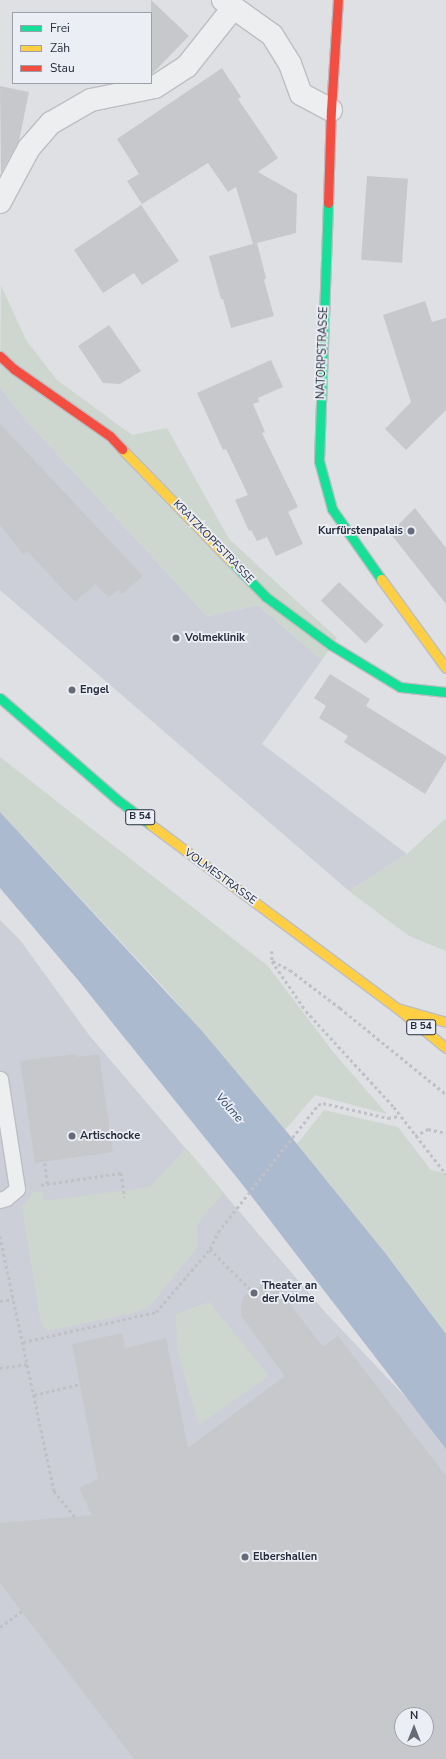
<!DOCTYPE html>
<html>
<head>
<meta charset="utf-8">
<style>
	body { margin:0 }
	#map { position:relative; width:446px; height:1759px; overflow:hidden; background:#dee0e4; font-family:"Nunito Sans",sans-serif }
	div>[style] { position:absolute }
	.built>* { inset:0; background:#cccfd7 }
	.green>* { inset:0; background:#ced7cf }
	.water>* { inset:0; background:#acbad0 }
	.building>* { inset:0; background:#c6c8cc; transform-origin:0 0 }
	.path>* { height:2.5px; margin-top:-1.25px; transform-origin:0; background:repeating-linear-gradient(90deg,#c0c1c6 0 3px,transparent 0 6px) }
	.roads { filter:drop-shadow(1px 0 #bdbec2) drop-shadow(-1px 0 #bdbec2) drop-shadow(0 1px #bdbec2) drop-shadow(0 -1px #bdbec2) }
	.lane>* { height:15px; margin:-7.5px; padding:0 7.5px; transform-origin:7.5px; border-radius:7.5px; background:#edeef0 }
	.street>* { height:22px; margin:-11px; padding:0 11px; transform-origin:11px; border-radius:11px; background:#edeef0 }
	.fast>* { height:9px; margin:-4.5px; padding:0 4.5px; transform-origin:4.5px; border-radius:4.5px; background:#16e098 }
	.slow>* { height:9px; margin:-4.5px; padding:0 4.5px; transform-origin:4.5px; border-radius:4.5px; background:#ffcf43 }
	.jam>* { height:9px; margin:-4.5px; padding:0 4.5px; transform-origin:4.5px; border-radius:4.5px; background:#f24e42 }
	.dots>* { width:11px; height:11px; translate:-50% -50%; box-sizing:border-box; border:2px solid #ebeef4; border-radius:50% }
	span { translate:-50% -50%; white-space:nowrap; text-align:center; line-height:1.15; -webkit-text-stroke:3.5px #ebeef4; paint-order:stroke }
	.shield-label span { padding:1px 3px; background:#ebeef4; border:1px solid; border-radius:3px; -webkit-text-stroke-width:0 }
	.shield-label { font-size:10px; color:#262c3c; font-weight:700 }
	.street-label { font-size:11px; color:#262c3c }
	.poi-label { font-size:11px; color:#262c3c; font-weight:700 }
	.right { translate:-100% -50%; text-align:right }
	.left { translate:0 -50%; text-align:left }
	.water-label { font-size:12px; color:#30486f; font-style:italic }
	.legend { position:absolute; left:12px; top:12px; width:140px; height:72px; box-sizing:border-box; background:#ebeef4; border:1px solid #9ca0aa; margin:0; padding:5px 7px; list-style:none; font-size:12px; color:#262c3c }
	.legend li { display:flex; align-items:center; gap:8px; height:20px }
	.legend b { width:20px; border:1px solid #9ca0aa }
	.north { position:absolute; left:394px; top:1707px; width:40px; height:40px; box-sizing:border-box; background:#ebeef4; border:1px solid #9ca0aa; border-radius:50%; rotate:0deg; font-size:11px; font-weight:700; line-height:16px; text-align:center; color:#262c3c }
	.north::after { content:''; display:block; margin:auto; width:14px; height:18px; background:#666b77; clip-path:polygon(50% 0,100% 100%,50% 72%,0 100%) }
</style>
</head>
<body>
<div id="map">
	<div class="built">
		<i style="clip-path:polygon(0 387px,24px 418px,207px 616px,258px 605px,322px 660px,262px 744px,407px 854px,349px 891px,0 590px)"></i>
		<i style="clip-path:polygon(evenodd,0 920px,20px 940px,89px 1035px,325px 1312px,413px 1405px,446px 1449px,446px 1759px,0 1759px,0 920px,402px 1715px,426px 1715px,426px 1739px,402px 1739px,402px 1715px)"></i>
	</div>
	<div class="green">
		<i style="clip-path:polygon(1px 285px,26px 340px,57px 380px,132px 435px,167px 428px,229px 539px,337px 638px,322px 660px,258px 605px,207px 616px,24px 418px,0 387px)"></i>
		<i style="clip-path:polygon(0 757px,268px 966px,334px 1053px,387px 1114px,315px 1095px,285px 1130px,165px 989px,0 812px)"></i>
		<i style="clip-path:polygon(446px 818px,446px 951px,409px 936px,349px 891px,407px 854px)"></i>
		<i style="clip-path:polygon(324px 1110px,398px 1127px,431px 1170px,446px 1173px,446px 1334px,386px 1254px,297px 1144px)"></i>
		<i style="clip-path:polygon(186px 1148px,224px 1193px,201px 1218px,196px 1229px,198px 1239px,197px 1248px,149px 1307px,133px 1313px,47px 1331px,41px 1324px,22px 1208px,34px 1192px,42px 1191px,44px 1201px,150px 1187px)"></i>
		<i style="clip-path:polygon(209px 1302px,269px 1376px,199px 1425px,177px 1350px,176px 1314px)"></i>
	</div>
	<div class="water">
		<i style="clip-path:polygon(0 812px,202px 1031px,297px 1144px,386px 1254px,446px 1334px,446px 1449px,242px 1184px,78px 980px,0 888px)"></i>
	</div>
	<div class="building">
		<i style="clip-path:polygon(151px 0,189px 36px,151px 75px)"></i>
		<i style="clip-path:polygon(222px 68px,241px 97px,238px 99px,278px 158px,258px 172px,297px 194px,296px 233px,257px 243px,266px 278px,264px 280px,274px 316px,231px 328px,223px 299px,221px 299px,209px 256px,253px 244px,236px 187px,228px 192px,208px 163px,142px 204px,127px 181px,139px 174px,117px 139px)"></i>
		<i style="clip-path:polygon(0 86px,29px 92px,19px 141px,1px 173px)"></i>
		<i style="left:367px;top:176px;width:41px;height:84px;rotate:4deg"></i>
		<i style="clip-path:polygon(141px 205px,179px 261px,142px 285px,134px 273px,103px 293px,74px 250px)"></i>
		<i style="clip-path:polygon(425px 301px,432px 322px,446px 318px,446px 410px,406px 450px,385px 429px,411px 402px,383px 315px)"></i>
		<i style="clip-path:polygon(109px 325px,141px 371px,120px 384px,103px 383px,78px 346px)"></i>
		<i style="clip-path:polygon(271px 360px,283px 387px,258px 398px,259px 402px,253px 404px,265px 432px,262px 433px,298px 507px,288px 512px,303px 544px,276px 556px,267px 537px,257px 541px,251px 530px,249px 531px,235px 500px,248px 495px,226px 449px,223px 450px,197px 393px)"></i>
		<i style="clip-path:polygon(0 424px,143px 576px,122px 594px,118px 590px,109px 597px,95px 584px,75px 602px,27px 551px,23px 554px,0 525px)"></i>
		<i style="clip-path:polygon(415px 508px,446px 548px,446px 604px,390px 533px)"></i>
		<i style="left:339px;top:582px;width:62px;height:26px;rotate:44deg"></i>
		<i style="clip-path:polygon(330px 674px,370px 699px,366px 706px,446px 756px,446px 760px,425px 794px,344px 742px,348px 736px,319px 718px,326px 706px,314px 698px)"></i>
		<i style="clip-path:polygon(76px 1054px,77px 1057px,99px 1054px,113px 1152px,35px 1163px,20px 1061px)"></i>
		<i style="clip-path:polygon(evenodd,263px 1284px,268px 1294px,277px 1287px,323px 1347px,338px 1336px,446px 1476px,446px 1759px,134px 1759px,0 1583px,0 1523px,92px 1515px,79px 1488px,98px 1479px,72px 1344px,122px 1333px,125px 1348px,166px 1338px,188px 1448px,285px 1376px,241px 1316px,241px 1304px,244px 1296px,263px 1284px,402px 1715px,426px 1715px,426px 1739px,402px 1739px,402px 1715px)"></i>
	</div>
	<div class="path">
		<i style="left:272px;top:951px;width:10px;rotate:90deg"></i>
		<i style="left:272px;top:961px;width:60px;rotate:55.8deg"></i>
		<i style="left:306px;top:1011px;width:130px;rotate:47.5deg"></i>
		<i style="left:394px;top:1107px;width:85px;rotate:52.2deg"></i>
		<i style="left:273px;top:961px;width:19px;rotate:28deg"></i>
		<i style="left:290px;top:970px;width:63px;rotate:37.2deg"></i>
		<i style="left:340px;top:1008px;width:136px;rotate:39.1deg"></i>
		<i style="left:415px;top:1136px;width:15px;rotate:-28deg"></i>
		<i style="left:428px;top:1129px;width:18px;rotate:13deg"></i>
		<i style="left:47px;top:1184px;width:75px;rotate:-8.5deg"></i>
		<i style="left:121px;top:1173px;width:25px;rotate:81deg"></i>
		<i style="left:41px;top:1185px;width:6px;rotate:-9deg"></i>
		<i style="left:47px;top:1184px;width:23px;rotate:-97deg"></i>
		<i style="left:0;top:1236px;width:261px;rotate:78deg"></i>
		<i style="left:54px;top:1491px;width:33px;rotate:51deg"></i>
		<i style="left:210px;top:1249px;width:62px;rotate:45deg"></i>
		<i style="left:0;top:1301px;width:13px;rotate:-9deg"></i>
		<i style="left:23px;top:1342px;width:136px;rotate:-12.7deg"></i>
		<i style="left:156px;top:1312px;width:83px;rotate:-49.4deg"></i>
		<i style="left:210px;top:1249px;width:19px;rotate:-65deg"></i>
		<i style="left:218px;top:1232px;width:162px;rotate:-51.8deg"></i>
		<i style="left:318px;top:1105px;width:5px;rotate:-22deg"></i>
		<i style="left:323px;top:1103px;width:67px;rotate:13deg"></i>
		<i style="left:388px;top:1118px;width:11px;rotate:-10deg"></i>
		<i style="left:0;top:1368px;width:27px;rotate:-8deg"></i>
		<i style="left:34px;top:1395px;width:47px;rotate:-13.4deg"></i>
		<i style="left:0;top:1627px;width:27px;rotate:-36deg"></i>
	</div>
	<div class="roads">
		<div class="lane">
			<i style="left:0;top:1079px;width:111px;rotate:81.2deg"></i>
			<i style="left:17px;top:1189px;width:14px;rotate:141deg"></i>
			<i style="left:6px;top:1198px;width:6px;rotate:162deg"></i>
		</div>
		<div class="street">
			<i style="left:223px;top:0;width:60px;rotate:35.5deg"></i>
			<i style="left:272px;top:35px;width:34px;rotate:58deg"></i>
			<i style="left:290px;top:64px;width:32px;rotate:70deg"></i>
			<i style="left:301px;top:94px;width:34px;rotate:28deg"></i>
			<i style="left:0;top:202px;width:61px;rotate:-61.8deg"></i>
			<i style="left:29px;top:148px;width:33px;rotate:-49deg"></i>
			<i style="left:51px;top:123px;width:46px;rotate:-29.9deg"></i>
			<i style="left:91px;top:100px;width:65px;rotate:-11.5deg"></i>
			<i style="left:155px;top:87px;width:38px;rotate:-33deg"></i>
			<i style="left:187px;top:66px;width:75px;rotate:-51.5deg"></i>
		</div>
		<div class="fast">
			<i style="left:328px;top:203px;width:258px;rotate:92deg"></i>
			<i style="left:319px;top:461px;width:50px;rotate:74.8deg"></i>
			<i style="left:332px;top:509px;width:85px;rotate:55deg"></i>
			<i style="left:232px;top:562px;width:49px;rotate:45.8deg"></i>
			<i style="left:266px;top:597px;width:81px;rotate:36.4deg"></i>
			<i style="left:331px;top:645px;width:81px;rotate:31.3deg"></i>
			<i style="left:400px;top:687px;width:46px;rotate:6.2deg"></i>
			<i style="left:0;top:698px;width:157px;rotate:40.9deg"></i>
			<i style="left:119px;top:801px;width:39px;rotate:37deg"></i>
		</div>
		<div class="slow">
			<i style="left:122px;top:449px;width:158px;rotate:45.8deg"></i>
			<i style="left:381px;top:579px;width:110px;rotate:53.9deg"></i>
			<i style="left:150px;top:824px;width:308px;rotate:36.7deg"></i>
			<i style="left:397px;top:1008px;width:63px;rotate:39.2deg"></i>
			<i style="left:397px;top:1008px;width:51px;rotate:15.9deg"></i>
		</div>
		<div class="jam">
			<i style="left:328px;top:203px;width:93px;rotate:-88.2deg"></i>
			<i style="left:331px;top:110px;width:110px;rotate:-86.4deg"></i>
			<i style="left:0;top:356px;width:19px;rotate:43deg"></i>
			<i style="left:14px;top:369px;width:117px;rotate:34.9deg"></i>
			<i style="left:110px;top:436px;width:18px;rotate:47deg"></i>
		</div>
	</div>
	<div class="dots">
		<i style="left:411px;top:531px;background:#666b77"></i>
		<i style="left:176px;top:638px;background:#666b77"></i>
		<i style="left:72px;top:690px;background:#666b77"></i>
		<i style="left:72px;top:1136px;background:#666b77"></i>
		<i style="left:254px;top:1293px;background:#666b77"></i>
		<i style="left:245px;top:1557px;background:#666b77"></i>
	</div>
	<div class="shield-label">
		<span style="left:140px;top:817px">B 54</span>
		<span style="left:421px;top:1027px">B 54</span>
	</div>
	<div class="street-label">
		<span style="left:323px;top:353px;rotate:-88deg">NATORPSTRASSE</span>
		<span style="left:213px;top:542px;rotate:46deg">KRATZKOPFSTRASSE</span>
		<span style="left:220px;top:877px;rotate:36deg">VOLMESTRASSE</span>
	</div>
	<div class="poi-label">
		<span class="right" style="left:403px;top:531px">Kurfürstenpalais</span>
		<span class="left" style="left:185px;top:638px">Volmeklinik</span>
		<span class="left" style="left:80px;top:690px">Engel</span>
		<span class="left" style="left:80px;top:1136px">Artischocke</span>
		<span class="left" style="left:262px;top:1293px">Theater an<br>der Volme</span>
		<span class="left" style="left:253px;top:1557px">Elbershallen</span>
	</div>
	<div class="water-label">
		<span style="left:229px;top:1108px;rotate:48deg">Volme</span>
	</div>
	<ul class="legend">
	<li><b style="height:5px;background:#16e098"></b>Frei</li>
	<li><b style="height:5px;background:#ffcf43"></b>Zäh</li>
	<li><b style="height:5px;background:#f24e42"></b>Stau</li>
	</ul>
	<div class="north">N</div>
</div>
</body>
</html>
